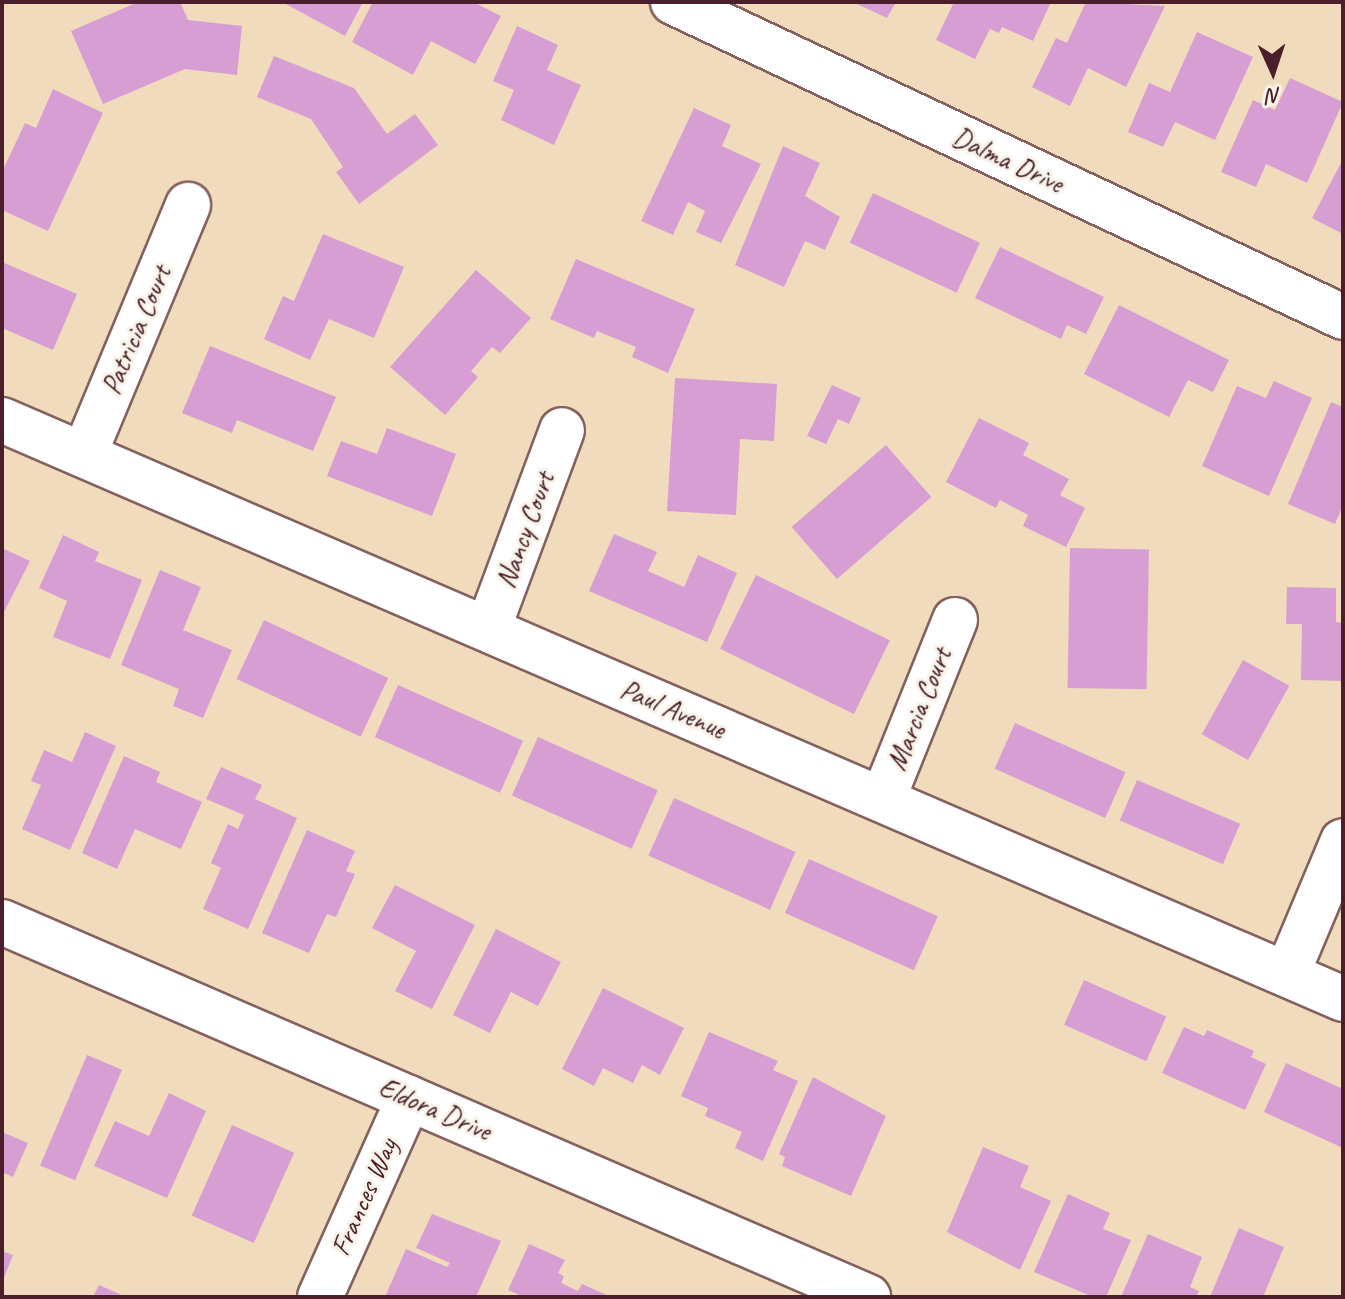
<!DOCTYPE html>
<html>
<head>
<meta charset="utf-8">
<style>
	body { margin:0 }
	#map { position:relative; width:1345px; height:1299px; overflow:hidden; background:#f0dcbc; font-family:Caveat,sans-serif }
	div>[style] { position:absolute }
	.building>* { inset:0; background:#d79ed4; transform-origin:0 0 }
	.roads { filter:drop-shadow(2px 0 #84615e) drop-shadow(-2px 0 #84615e) drop-shadow(0 2px #84615e) drop-shadow(0 -2px #84615e) }
	.minor>* { height:44px; margin:-22px; padding:0 22px; transform-origin:22px; border-radius:22px; background:#fff }
	span { translate:-50% -50%; white-space:nowrap; text-align:center; line-height:1.15; -webkit-text-stroke:6px #f7f3e8; paint-order:stroke }
	.street-label { font-size:28px; color:#4a1f2b }
	.frame { position:absolute; inset:0; border:4px solid #4a1f2b; pointer-events:none }
	.north { position:absolute; left:1233px; top:32px; width:80px; height:80px; -webkit-text-stroke:6px #f7f3e8; paint-order:stroke; rotate:177deg; font-size:22px; font-weight:700; line-height:32px; text-align:center; color:#4a1f2b }
	.north::after { content:''; display:block; margin:auto; width:28px; height:36px; background:#4a1f2b; clip-path:polygon(50% 0,100% 100%,50% 72%,0 100%) }
</style>
</head>
<body>
<div id="map">
	<div class="building">
		<i style="clip-path:polygon(138px 2px,180px 2px,188px 20px,242px 26px,237px 75px,185px 69px,103px 104px,71px 31px)"></i>
		<i style="clip-path:polygon(282px 2px,363px 2px,345px 36px)"></i>
		<i style="clip-path:polygon(373px 2px,473px 2px,501px 16px,475px 64px,431px 41px,413px 75px,352px 42px)"></i>
		<i style="clip-path:polygon(853px 2px,896px 2px,887px 18px)"></i>
		<i style="clip-path:polygon(954px 2px,1051px 2px,1033px 41px,1002px 27px,999px 33px,990px 29px,975px 59px,936px 40px)"></i>
		<i style="clip-path:polygon(1086px 2px,1165px 6px,1126px 87px,1088px 68px,1070px 106px,1032px 87px,1056px 38px,1067px 43px)"></i>
		<i style="clip-path:polygon(517px 26px,558px 45px,547px 70px,581px 85px,554px 145px,501px 120px,514px 90px,493px 81px)"></i>
		<i style="clip-path:polygon(1197px 32px,1253px 57px,1215px 140px,1175px 122px,1163px 147px,1128px 132px,1149px 83px,1170px 92px)"></i>
		<i style="clip-path:polygon(274px 56px,354px 88px,387px 134px,415px 114px,438px 145px,359px 204px,336px 172px,343px 167px,311px 119px,257px 97px)"></i>
		<i style="clip-path:polygon(1290px 78px,1343px 102px,1307px 183px,1266px 164px,1256px 187px,1221px 172px,1253px 100px,1275px 110px)"></i>
		<i style="clip-path:polygon(53px 89px,103px 113px,48px 231px,2px 210px,2px 172px,25px 123px,36px 128px)"></i>
		<i style="clip-path:polygon(694px 108px,731px 125px,722px 146px,761px 164px,721px 243px,696px 232px,705px 211px,688px 202px,673px 235px,641px 221px)"></i>
		<i style="clip-path:polygon(783px 146px,820px 163px,805px 196px,840px 217px,825px 250px,805px 241px,784px 287px,735px 265px)"></i>
		<i style="clip-path:polygon(1343px 159px,1343px 234px,1312px 218px)"></i>
		<i style="left:873px;top:193px;width:118px;height:55px;rotate:25deg"></i>
		<i style="clip-path:polygon(323px 234px,404px 267px,374px 338px,329px 319px,310px 360px,264px 339px,283px 296px,294px 301px)"></i>
		<i style="clip-path:polygon(1000px 247px,1104px 297px,1086px 334px,1067px 325px,1061px 339px,975px 298px)"></i>
		<i style="clip-path:polygon(576px 259px,695px 309px,668px 373px,632px 357px,636px 347px,597px 331px,594px 338px,550px 319px)"></i>
		<i style="clip-path:polygon(2px 262px,77px 294px,53px 350px,2px 328px)"></i>
		<i style="clip-path:polygon(476px 270px,531px 318px,500px 353px,492px 347px,471px 371px,478px 377px,445px 415px,390px 367px)"></i>
		<i style="clip-path:polygon(1119px 305px,1229px 360px,1213px 392px,1188px 380px,1169px 417px,1084px 374px)"></i>
		<i style="clip-path:polygon(210px 346px,336px 397px,313px 451px,237px 420px,232px 433px,182px 413px)"></i>
		<i style="clip-path:polygon(675px 378px,777px 384px,774px 441px,740px 439px,736px 515px,667px 511px)"></i>
		<i style="clip-path:polygon(1274px 381px,1312px 398px,1269px 496px,1202px 466px,1237px 386px,1266px 398px)"></i>
		<i style="clip-path:polygon(832px 385px,861px 398px,849px 424px,838px 419px,826px 444px,807px 436px)"></i>
		<i style="clip-path:polygon(1331px 402px,1343px 407px,1343px 505px,1335px 524px,1288px 504px)"></i>
		<i style="clip-path:polygon(979px 418px,1029px 443px,1023px 455px,1069px 479px,1060px 495px,1085px 508px,1066px 547px,1023px 526px,1028px 515px,1000px 500px,996px 508px,946px 482px)"></i>
		<i style="clip-path:polygon(387px 428px,456px 454px,432px 516px,327px 476px,341px 441px,377px 454px)"></i>
		<i style="left:886px;top:445px;width:69px;height:125px;rotate:49deg"></i>
		<i style="clip-path:polygon(614px 534px,657px 552px,648px 571px,684px 587px,698px 555px,737px 573px,707px 642px,589px 591px)"></i>
		<i style="clip-path:polygon(63px 535px,99px 552px,95px 561px,142px 580px,110px 659px,53px 637px,67px 601px,39px 588px)"></i>
		<i style="clip-path:polygon(2px 548px,30px 561px,2px 616px)"></i>
		<i style="left:1070px;top:548px;width:79px;height:140px;rotate:1deg"></i>
		<i style="clip-path:polygon(160px 570px,201px 587px,183px 630px,232px 650px,203px 718px,173px 706px,179px 689px,121px 665px)"></i>
		<i style="left:756px;top:575px;width:149px;height:82px;rotate:26deg"></i>
		<i style="clip-path:polygon(1287px 587px,1336px 588px,1336px 622px,1343px 623px,1343px 681px,1301px 680px,1302px 624px,1286px 624px)"></i>
		<i style="left:264px;top:620px;width:137px;height:65px;rotate:25deg"></i>
		<i style="left:1243px;top:660px;width:53px;height:85px;rotate:29deg"></i>
		<i style="left:398px;top:685px;width:137px;height:57px;rotate:24deg"></i>
		<i style="left:1015px;top:723px;width:121px;height:50px;rotate:24deg"></i>
		<i style="clip-path:polygon(85px 732px,116px 746px,70px 850px,22px 829px,41px 785px,31px 781px,44px 750px,72px 762px)"></i>
		<i style="left:538px;top:737px;width:131px;height:64px;rotate:24deg"></i>
		<i style="clip-path:polygon(124px 756px,160px 772px,156px 782px,202px 802px,181px 849px,135px 829px,117px 869px,82px 853px)"></i>
		<i style="clip-path:polygon(221px 767px,262px 785px,255px 799px,297px 818px,248px 929px,203px 909px,221px 868px,211px 863px,228px 824px,238px 829px,244px 815px,206px 799px)"></i>
		<i style="left:1137px;top:780px;width:112px;height:44px;rotate:23deg"></i>
		<i style="left:674px;top:798px;width:133px;height:63px;rotate:24deg"></i>
		<i style="clip-path:polygon(307px 830px,355px 851px,346px 871px,355px 874px,336px 917px,327px 914px,309px 953px,262px 933px)"></i>
		<i style="left:809px;top:859px;width:141px;height:59px;rotate:24deg"></i>
		<i style="clip-path:polygon(395px 885px,475px 925px,432px 1009px,395px 991px,416px 951px,372px 928px)"></i>
		<i style="clip-path:polygon(496px 929px,561px 962px,538px 1006px,511px 992px,490px 1033px,453px 1015px)"></i>
		<i style="left:1084px;top:980px;width:90px;height:49px;rotate:24deg"></i>
		<i style="clip-path:polygon(603px 988px,684px 1028px,660px 1075px,642px 1065px,633px 1083px,603px 1068px,594px 1086px,562px 1069px)"></i>
		<i style="clip-path:polygon(1184px 1027px,1204px 1036px,1207px 1030px,1254px 1051px,1251px 1057px,1266px 1064px,1245px 1110px,1162px 1073px)"></i>
		<i style="clip-path:polygon(709px 1032px,778px 1061px,773px 1070px,798px 1081px,763px 1161px,735px 1148px,742px 1132px,705px 1116px,708px 1108px,681px 1096px)"></i>
		<i style="left:87px;top:1055px;width:38px;height:120px;rotate:23deg"></i>
		<i style="clip-path:polygon(1286px 1063px,1343px 1089px,1343px 1148px,1264px 1112px)"></i>
		<i style="clip-path:polygon(813px 1077px,886px 1116px,851px 1196px,782px 1166px,785px 1157px,779px 1154px)"></i>
		<i style="clip-path:polygon(169px 1093px,206px 1111px,167px 1198px,94px 1166px,115px 1121px,149px 1136px)"></i>
		<i style="left:232px;top:1125px;width:68px;height:99px;rotate:24deg"></i>
		<i style="clip-path:polygon(2px 1132px,28px 1143px,13px 1177px,2px 1172px)"></i>
		<i style="clip-path:polygon(983px 1147px,1029px 1166px,1020px 1187px,1051px 1201px,1020px 1270px,947px 1232px)"></i>
		<i style="clip-path:polygon(1068px 1194px,1110px 1213px,1103px 1229px,1131px 1240px,1106px 1297px,1093px 1297px,1034px 1272px)"></i>
		<i style="clip-path:polygon(432px 1214px,501px 1241px,476px 1297px,385px 1297px,406px 1249px,447px 1267px,450px 1263px,416px 1248px)"></i>
		<i style="clip-path:polygon(1239px 1228px,1284px 1247px,1263px 1297px,1210px 1297px)"></i>
		<i style="clip-path:polygon(1148px 1234px,1202px 1257px,1190px 1287px,1199px 1291px,1196px 1297px,1121px 1297px)"></i>
		<i style="clip-path:polygon(529px 1244px,565px 1260px,558px 1273px,564px 1276px,561px 1283px,578px 1291px,582px 1284px,611px 1297px,524px 1297px,508px 1290px)"></i>
		<i style="clip-path:polygon(2px 1251px,13px 1255px,2px 1283px)"></i>
		<i style="clip-path:polygon(99px 1285px,126px 1297px,93px 1297px)"></i>
	</div>
	<div class="roads">
		<div class="minor">
			<i style="left:673px;top:2px;width:740px;rotate:25.18deg"></i>
			<i style="left:2px;top:420px;width:1461px;rotate:23.35deg"></i>
			<i style="left:84px;top:455px;width:271px;rotate:-67.4deg"></i>
			<i style="left:488px;top:629px;width:212px;rotate:-69.6deg"></i>
			<i style="left:883px;top:799px;width:193px;rotate:-68.1deg"></i>
			<i style="left:2px;top:922px;width:944px;rotate:23.41deg"></i>
			<i style="left:1287px;top:974px;width:144px;rotate:-67.2deg"></i>
			<i style="left:320px;top:1297px;width:218px;rotate:-65.9deg"></i>
		</div>
	</div>
	<div class="street-label">
		<span style="left:1008px;top:160px;rotate:25deg">Dalma Drive</span>
		<span style="left:136px;top:330px;rotate:-67deg">Patricia Court</span>
		<span style="left:525px;top:530px;rotate:-70deg">Nancy Court</span>
		<span style="left:673px;top:709px;rotate:23deg">Paul Avenue</span>
		<span style="left:919px;top:709px;rotate:-68deg">Marcia Court</span>
		<span style="left:435px;top:1109px;rotate:23deg">Eldora Drive</span>
		<span style="left:364px;top:1197px;rotate:-66deg">Frances Way</span>
	</div>
	<div class="frame"></div>
	<div class="north">N</div>
</div>
</body>
</html>
